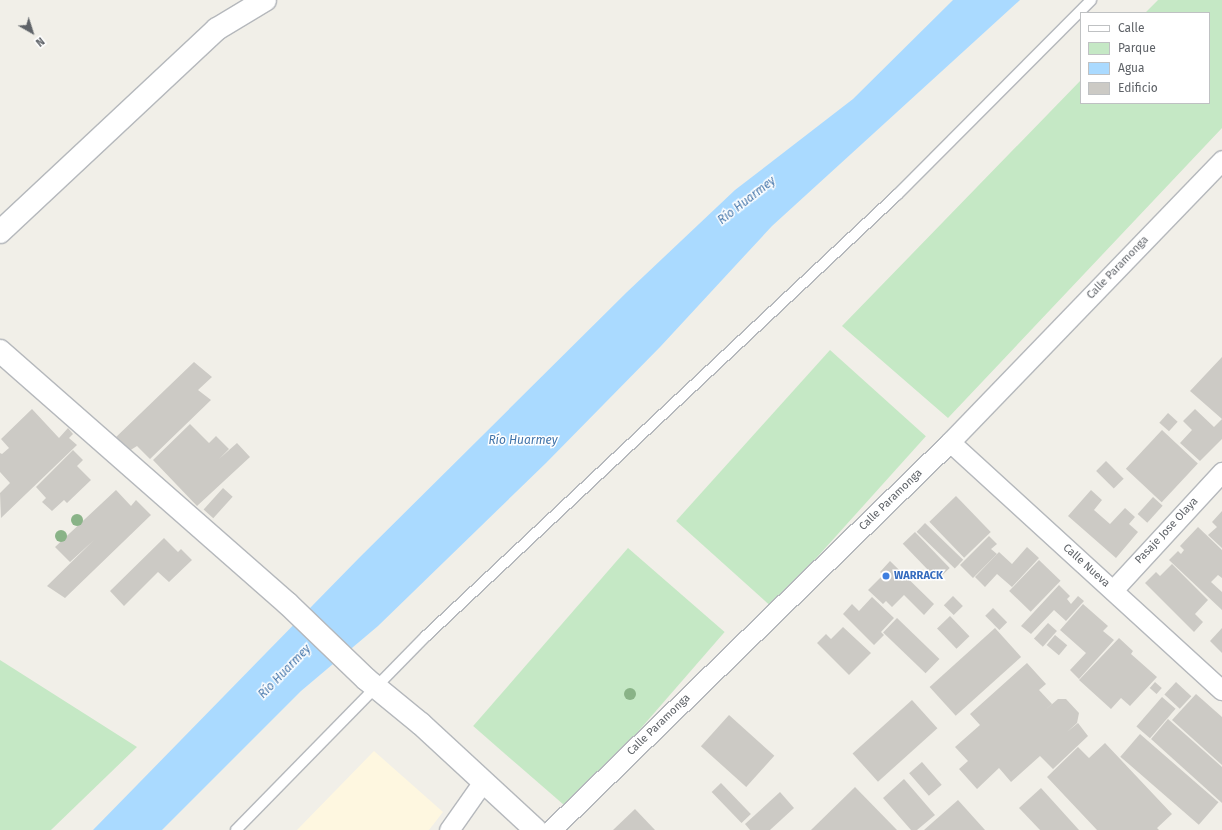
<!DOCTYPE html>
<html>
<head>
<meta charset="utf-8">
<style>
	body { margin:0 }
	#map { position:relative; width:1222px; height:830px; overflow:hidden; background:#f1efe8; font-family:"Fira Sans",sans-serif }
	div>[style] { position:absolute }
	.commercial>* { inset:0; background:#fef7e0 }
	.green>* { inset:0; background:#c5e8c5; transform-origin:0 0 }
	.water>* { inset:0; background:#aadaff }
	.building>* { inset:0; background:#cccac5; transform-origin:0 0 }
	.roads { filter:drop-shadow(1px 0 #b5b8bc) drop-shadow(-1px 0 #b5b8bc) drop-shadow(0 1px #b5b8bc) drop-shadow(0 -1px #b5b8bc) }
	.lane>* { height:10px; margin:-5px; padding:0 5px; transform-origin:5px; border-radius:5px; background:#fff }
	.street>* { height:19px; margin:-9.5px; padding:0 9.5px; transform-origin:9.5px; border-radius:9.5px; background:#fff }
	.secondary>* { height:22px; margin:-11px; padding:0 11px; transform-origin:11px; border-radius:11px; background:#fff }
	.trees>* { width:12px; height:12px; margin:-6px; border-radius:50%; background:#89b387 }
	.dots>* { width:11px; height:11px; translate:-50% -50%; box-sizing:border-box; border:2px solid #fff; border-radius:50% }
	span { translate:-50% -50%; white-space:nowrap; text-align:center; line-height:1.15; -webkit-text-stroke:3px #fff; paint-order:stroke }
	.street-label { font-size:11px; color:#5f6368 }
	.shop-label { font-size:11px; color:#366cbe; font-weight:700 }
	.left { translate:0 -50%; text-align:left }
	.water-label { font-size:12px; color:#4174aa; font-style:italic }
	.legend { position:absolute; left:1080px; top:12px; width:130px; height:92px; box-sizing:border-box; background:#fff; border:1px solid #bfc1c3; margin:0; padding:5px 7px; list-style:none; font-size:12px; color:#5f6368 }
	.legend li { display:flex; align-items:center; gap:8px; height:20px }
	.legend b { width:20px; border:1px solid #bfc1c3 }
	.north { position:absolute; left:12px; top:12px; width:40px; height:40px; -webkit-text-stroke:3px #fff; paint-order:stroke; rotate:141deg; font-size:11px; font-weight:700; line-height:16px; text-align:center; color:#5f6368 }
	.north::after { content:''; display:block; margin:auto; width:14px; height:18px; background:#5f6368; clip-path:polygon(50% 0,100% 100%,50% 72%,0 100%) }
</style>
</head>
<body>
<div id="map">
	<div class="commercial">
		<i style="clip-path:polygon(374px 751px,443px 812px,429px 830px,297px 830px)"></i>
	</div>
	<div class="green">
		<i style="clip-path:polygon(1158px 0,1222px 0,1222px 128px,948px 418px,842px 326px,1081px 80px,1081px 103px,1209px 103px,1209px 13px,1145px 13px)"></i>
		<i style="left:830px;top:350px;width:129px;height:230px;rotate:42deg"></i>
		<i style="left:628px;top:548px;width:128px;height:236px;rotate:41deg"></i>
		<i style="clip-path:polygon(0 660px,137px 747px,51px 830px,0 830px)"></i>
	</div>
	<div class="water">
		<i style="clip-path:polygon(953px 0,1020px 0,772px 226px,661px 346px,546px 463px,378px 626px,301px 691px,162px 830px,93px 830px,359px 558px,627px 292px,735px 190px,853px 99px)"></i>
	</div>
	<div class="building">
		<i style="clip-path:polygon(1222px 357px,1222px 439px,1200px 461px,1180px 443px,1192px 430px,1183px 421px,1195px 409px,1214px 427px,1222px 419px,1190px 391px)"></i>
		<i style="clip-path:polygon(194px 362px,212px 377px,198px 390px,211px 400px,150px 459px,137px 446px,129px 451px,114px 439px)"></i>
		<i style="clip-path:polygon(32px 409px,59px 438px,68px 428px,73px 434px,69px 438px,77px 445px,1px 518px,0 493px,10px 483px,0 472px,0 453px,2px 454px,9px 448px,1px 439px)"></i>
		<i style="left:1168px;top:413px;width:13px;height:13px;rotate:42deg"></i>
		<i style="clip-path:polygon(190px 424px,209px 443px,216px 436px,229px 449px,219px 459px,237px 443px,250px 457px,197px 506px,153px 460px)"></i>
		<i style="left:1162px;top:430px;width:49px;height:53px;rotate:43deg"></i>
		<i style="clip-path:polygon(73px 450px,83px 460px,77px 466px,91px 480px,67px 503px,64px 500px,52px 511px,42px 502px,46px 498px,36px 487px)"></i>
		<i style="left:1106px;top:461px;width:25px;height:14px;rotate:45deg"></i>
		<i style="left:223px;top:488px;width:13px;height:29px;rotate:42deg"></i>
		<i style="clip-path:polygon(116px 490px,131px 506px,136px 500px,151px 515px,65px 598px,47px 586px,94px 540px,70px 562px,55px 547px)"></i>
		<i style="clip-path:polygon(1091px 490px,1102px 500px,1094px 510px,1110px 524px,1125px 508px,1135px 517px,1129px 524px,1138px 532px,1116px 558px,1068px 516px)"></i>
		<i style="left:956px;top:496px;width:50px;height:37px;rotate:46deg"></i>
		<i style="left:1153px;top:497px;width:13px;height:23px;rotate:42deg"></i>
		<i style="clip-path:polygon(1222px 511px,1222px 548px,1208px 535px,1217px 527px,1212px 522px)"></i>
		<i style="left:925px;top:523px;width:53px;height:12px;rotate:44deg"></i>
		<i style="clip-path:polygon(1198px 527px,1222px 550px,1222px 578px,1218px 575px,1211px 582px,1222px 592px,1222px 610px,1169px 560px,1178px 551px,1181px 554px,1184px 550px,1180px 546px)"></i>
		<i style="left:915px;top:532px;width:50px;height:17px;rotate:46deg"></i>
		<i style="clip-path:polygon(989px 536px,997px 544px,991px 549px,997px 554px,973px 578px,960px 565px)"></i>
		<i style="clip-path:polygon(164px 538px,178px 552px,181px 549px,192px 560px,169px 582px,158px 572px,124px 606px,110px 591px)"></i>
		<i style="clip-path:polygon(1027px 547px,1039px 558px,1012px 587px,997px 574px,985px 587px,975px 577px,999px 552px,1012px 564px)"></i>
		<i style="left:1039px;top:560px;width:30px;height:43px;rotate:44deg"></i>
		<i style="clip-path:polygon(890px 561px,934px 604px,924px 615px,904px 595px,892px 607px,886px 601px,883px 604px,868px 590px,883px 575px,880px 572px)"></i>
		<i style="clip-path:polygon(1172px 564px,1208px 600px,1195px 614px,1203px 622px,1194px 632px,1145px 583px,1156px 572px,1160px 576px)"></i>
		<i style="clip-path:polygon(1059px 585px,1070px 596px,1067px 599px,1071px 604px,1078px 596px,1084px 601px,1066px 621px,1054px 610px,1031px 634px,1021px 626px)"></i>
		<i style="left:953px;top:596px;width:14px;height:13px;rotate:45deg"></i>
		<i style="clip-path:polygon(872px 597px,894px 618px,881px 632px,884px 635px,874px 645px,843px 614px,852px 604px,859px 611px)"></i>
		<i style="clip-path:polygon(1083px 604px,1108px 626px,1103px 631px,1114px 640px,1079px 679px,1070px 670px,1086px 653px,1060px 630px)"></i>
		<i style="left:993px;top:608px;width:20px;height:11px;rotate:45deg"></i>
		<i style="left:950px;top:616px;width:28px;height:18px;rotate:46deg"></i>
		<i style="left:897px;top:618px;width:59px;height:20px;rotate:44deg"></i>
		<i style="left:1048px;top:623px;width:12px;height:21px;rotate:42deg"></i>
		<i style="clip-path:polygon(843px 627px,871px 653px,849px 675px,817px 643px,826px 634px,831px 639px)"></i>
		<i style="left:995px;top:628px;width:39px;height:88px;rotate:48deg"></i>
		<i style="clip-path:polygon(1222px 628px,1222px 653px,1210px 641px)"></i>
		<i style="left:1055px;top:635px;width:16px;height:13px;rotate:40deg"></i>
		<i style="clip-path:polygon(1119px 638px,1133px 651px,1131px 654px,1157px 677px,1130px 706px,1121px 698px,1111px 709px,1079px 680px)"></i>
		<i style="clip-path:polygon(1027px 663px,1046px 684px,1039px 690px,1052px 704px,1044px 711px,1058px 699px,1066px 699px,1079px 713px,1077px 723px,1067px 732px,1078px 723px,1088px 736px,1053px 769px,1040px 756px,1011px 782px,999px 768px,977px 789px,959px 769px,968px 761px,955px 747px,980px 725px,970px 714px)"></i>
		<i style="left:1155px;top:682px;width:9px;height:8px;rotate:41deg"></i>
		<i style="left:1176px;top:682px;width:21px;height:17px;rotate:43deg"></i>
		<i style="clip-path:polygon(1196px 694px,1222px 717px,1222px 765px,1172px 720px)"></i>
		<i style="left:1162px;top:697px;width:18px;height:39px;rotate:41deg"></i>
		<i style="left:912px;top:700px;width:38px;height:80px;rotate:48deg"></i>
		<i style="left:729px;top:715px;width:61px;height:42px;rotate:42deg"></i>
		<i style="clip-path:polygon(1168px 719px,1222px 767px,1222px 803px,1151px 739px)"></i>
		<i style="left:1140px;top:734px;width:104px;height:30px;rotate:41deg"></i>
		<i style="clip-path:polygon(1105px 743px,1172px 814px,1157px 828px,1159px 830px,1097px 830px,1047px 777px,1078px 747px,1089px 758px)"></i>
		<i style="left:922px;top:762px;width:30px;height:17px;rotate:49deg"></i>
		<i style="clip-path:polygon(904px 779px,935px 815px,917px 830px,911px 830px,883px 798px)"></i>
		<i style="left:721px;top:783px;width:43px;height:13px;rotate:46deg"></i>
		<i style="clip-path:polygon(855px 787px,897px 830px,811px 830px)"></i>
		<i style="clip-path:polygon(1041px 788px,1079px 830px,1040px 830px,1019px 808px)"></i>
		<i style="clip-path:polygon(780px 792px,794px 808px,770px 830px,750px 830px,745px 824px)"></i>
		<i style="clip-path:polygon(958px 800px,985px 830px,924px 830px)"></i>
		<i style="clip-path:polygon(635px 809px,655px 830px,613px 830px)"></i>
	</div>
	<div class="roads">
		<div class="lane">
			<i style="left:236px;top:830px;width:272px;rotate:-45.6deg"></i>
			<i style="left:426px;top:636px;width:645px;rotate:-43.12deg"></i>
			<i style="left:897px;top:195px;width:275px;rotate:-45.1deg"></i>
		</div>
		<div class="street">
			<i style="left:950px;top:442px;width:368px;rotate:42.4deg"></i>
			<i style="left:1113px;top:590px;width:161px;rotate:-47.3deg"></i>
			<i style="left:449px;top:830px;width:57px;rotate:-54.9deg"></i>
			<i style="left:551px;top:830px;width:557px;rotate:-44.2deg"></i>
			<i style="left:950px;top:442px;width:392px;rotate:-46deg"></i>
		</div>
		<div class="secondary">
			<i style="left:0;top:232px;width:297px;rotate:-43.1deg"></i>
			<i style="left:217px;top:29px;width:56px;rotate:-31.1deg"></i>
			<i style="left:0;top:351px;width:382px;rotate:41.3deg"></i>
			<i style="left:287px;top:603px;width:110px;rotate:43.9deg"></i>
			<i style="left:366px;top:679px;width:71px;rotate:39.3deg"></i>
			<i style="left:421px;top:724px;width:156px;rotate:42.7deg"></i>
		</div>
	</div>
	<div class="trees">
		<i style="left:77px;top:520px"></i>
		<i style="left:61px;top:536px"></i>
		<i style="left:630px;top:694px"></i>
	</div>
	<div class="dots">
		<i style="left:886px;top:576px;background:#3f7fe0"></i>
	</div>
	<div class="street-label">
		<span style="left:1118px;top:268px;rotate:-46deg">Calle Paramonga</span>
		<span style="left:891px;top:500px;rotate:-44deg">Calle Paramonga</span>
		<span style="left:1167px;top:531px;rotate:-47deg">Pasaje Jose Olaya</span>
		<span style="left:1086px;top:566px;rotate:42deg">Calle Nueva</span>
		<span style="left:659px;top:725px;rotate:-44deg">Calle Paramonga</span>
	</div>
	<div class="shop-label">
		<span class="left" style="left:894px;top:576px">WARRACK</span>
	</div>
	<div class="water-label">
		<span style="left:747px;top:201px;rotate:-38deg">Río Huarmey</span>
		<span style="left:523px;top:441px">Río Huarmey</span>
		<span style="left:285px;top:672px;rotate:-46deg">Río Huarmey</span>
	</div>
	<ul class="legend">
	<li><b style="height:5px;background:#fff"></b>Calle</li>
	<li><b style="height:11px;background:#c5e8c5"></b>Parque</li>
	<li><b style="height:11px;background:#aadaff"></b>Agua</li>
	<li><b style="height:11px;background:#cccac5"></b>Edificio</li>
	</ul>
	<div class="north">N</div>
</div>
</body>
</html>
